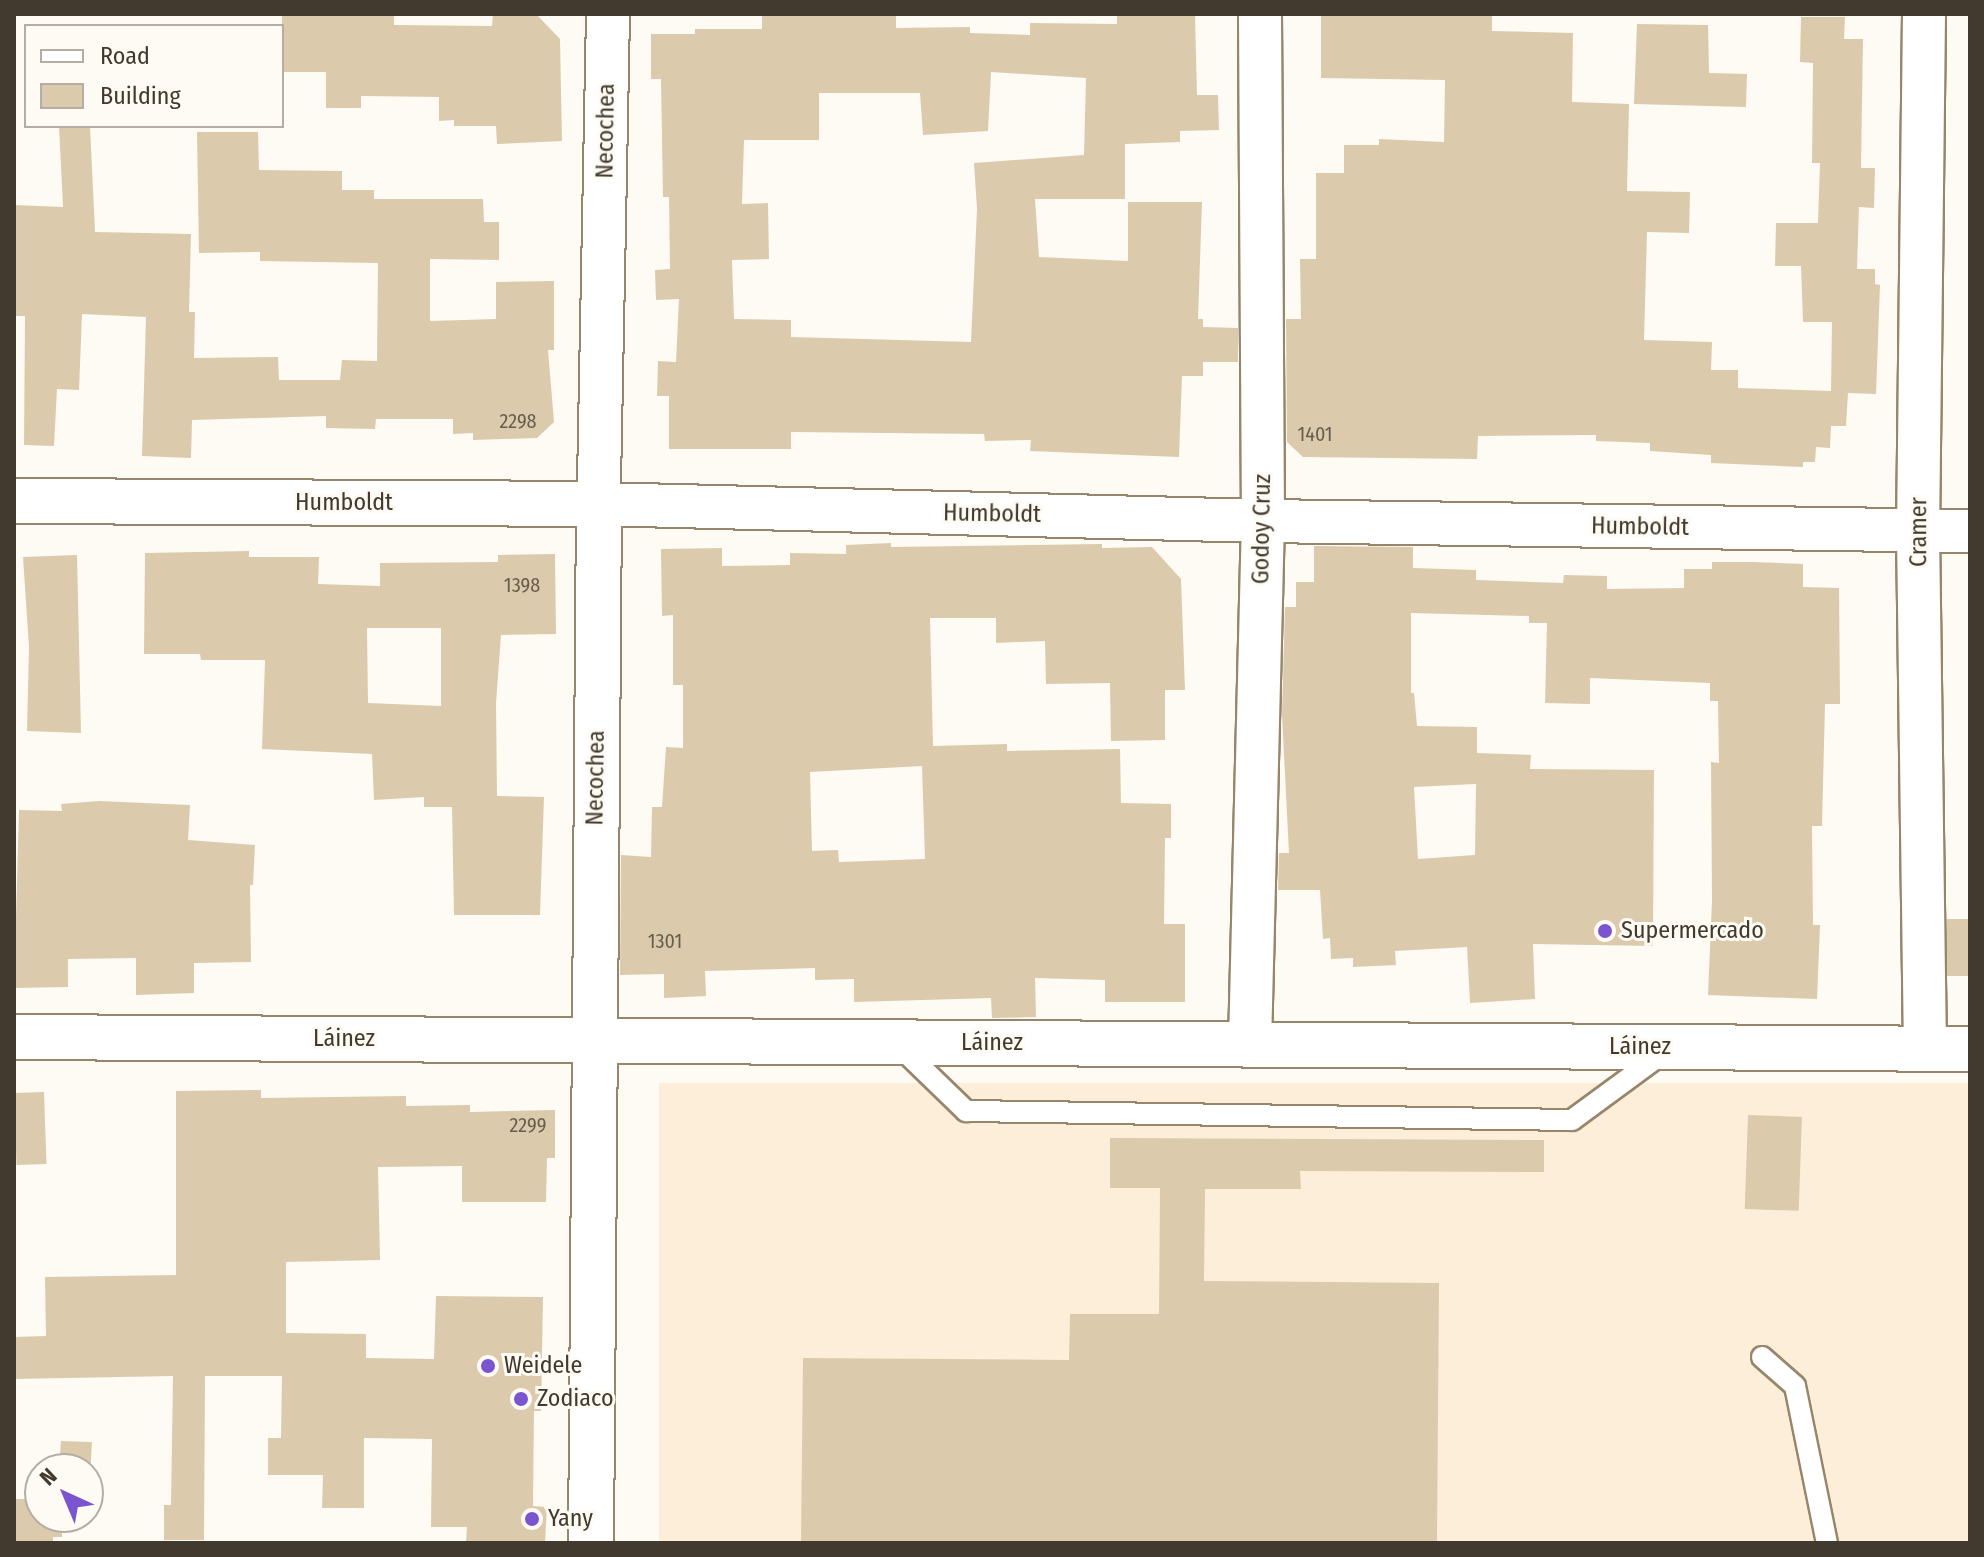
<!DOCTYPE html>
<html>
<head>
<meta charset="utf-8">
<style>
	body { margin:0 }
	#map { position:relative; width:1984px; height:1557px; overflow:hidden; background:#fefaf4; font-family:"Fira Sans Condensed",sans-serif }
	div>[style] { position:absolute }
	.built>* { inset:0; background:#fceed8; transform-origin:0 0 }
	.building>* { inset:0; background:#dccaad; transform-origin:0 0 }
	.roads { filter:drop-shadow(2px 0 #97866b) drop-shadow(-2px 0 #97866b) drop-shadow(0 2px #97866b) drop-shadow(0 -2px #97866b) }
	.service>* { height:20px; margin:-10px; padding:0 10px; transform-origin:10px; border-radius:10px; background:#fff }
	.minor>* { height:42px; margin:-21px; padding:0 21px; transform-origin:21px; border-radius:21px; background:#fff }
	.secondary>* { height:44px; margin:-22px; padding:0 22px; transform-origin:22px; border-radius:22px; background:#fff }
	.dots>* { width:22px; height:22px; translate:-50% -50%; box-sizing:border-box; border:4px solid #fefaf4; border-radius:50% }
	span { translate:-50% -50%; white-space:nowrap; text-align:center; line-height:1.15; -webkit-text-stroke:6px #fefaf4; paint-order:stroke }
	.number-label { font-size:20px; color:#685e4e }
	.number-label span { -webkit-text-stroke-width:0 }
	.street-label { font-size:24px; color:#423a2f }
	.poi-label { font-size:24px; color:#423a2f }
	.left { translate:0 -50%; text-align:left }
	.frame { position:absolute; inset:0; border:16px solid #423a2f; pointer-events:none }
	.legend { position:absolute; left:24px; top:24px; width:260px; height:104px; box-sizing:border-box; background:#fefaf4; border:2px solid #b3ada5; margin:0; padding:10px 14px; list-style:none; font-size:24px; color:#423a2f }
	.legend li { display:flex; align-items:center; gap:16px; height:40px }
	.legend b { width:40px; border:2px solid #b3ada5 }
	.north { position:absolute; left:24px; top:1453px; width:80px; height:80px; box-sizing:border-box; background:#fefaf4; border:2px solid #b3ada5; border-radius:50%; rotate:316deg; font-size:22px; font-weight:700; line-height:32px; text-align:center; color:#423a2f }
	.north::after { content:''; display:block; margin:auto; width:28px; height:36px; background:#7b55cf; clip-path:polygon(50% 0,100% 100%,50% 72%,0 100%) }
</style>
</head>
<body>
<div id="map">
	<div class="built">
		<i style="left:659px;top:1083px;width:1311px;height:460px"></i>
	</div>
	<div class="building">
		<i style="clip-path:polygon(282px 14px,394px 14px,394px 25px,492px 26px,493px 14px,536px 14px,560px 39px,562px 141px,497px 144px,496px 126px,454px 126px,454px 120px,439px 121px,439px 97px,361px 96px,361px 108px,326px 108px,326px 72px,282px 72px)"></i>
		<i style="clip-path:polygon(evenodd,896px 14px,896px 28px,970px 27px,970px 33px,1030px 35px,1030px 23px,1117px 24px,1117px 14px,1195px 14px,1197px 95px,1218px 95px,1219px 130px,1180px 131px,1180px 142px,1125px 144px,1125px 199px,1035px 199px,1039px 257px,1128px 261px,1128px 202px,1202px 202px,1198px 319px,1203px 319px,1203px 327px,1238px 328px,1238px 362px,1203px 362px,1203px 376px,1182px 376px,1179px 457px,1030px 451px,1031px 440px,985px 441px,984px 434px,791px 432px,791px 449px,669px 449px,669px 396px,657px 396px,658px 361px,676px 362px,679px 299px,656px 300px,655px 270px,670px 269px,669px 197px,663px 197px,661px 79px,651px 79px,651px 34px,695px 34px,695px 29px,762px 29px,762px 15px,896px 14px,991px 72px,1086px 78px,1084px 155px,974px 163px,977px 209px,971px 342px,791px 337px,791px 320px,734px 319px,732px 260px,769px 259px,768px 203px,742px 204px,744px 140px,819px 140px,819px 93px,920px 93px,923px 135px,988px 131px,991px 72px)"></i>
		<i style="clip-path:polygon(1321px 14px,1492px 14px,1492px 31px,1573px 33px,1572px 102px,1629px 104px,1627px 191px,1690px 192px,1689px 233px,1647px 232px,1644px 340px,1712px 342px,1711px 370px,1738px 370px,1738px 388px,1831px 391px,1832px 322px,1803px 322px,1801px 266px,1775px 266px,1776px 223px,1818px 223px,1820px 163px,1812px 163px,1813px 63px,1800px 62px,1801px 17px,1845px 17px,1844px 39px,1863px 39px,1861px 168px,1875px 168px,1874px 208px,1859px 207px,1857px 269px,1875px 269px,1875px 284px,1880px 285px,1876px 394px,1848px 393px,1846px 426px,1831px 426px,1830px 448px,1816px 447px,1815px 462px,1803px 462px,1803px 467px,1711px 463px,1711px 455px,1650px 451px,1650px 443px,1596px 441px,1596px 435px,1478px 436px,1477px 459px,1303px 457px,1287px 442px,1286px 319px,1301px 319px,1300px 259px,1316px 259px,1316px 173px,1344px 173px,1344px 145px,1379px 145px,1379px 139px,1444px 142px,1445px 80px,1321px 78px)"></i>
		<i style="clip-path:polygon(1637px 24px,1708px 25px,1709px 73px,1747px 74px,1746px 107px,1634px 104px)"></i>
		<i style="clip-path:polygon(59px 126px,90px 126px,95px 232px,191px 234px,189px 312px,195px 312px,194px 358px,278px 357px,279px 380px,340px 380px,342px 360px,377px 361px,378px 263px,260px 261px,260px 252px,199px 253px,197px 132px,258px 132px,259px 170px,342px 171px,342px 190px,374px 190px,374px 199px,483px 199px,484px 222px,499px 222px,499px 260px,430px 259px,430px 321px,496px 319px,496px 282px,554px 281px,554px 350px,548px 350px,554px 422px,537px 438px,473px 440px,473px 433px,453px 434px,453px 419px,376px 419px,375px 429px,326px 428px,326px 416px,192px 420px,191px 458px,142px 456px,146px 317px,82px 314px,79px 390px,57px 389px,54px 446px,24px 445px,25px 316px,14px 316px,14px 205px,63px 207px)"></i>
		<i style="clip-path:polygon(evenodd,891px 543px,891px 547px,1102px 544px,1102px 548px,1152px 547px,1181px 579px,1185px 690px,1165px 690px,1165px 740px,1111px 741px,1110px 683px,1046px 684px,1045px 641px,996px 643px,996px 618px,930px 618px,933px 746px,1007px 744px,1007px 751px,1120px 749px,1121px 803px,1171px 804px,1171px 838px,1165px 838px,1164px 924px,1185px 924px,1185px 1002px,1105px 1002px,1105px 980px,1035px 978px,1036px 1017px,992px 1018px,991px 998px,854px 1002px,854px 979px,815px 980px,815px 968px,705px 971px,706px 996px,664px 998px,664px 974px,620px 975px,621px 855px,651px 857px,652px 807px,662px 807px,666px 747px,683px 748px,683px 685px,673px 685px,673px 615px,662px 616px,661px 549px,722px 548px,722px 566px,790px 565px,790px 553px,846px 554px,846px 545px,891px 543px,922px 766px,925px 859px,839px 862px,838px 850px,812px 851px,810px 772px,922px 766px)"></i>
		<i style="clip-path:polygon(evenodd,1314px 546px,1413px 547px,1413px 568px,1476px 570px,1476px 580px,1563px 583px,1564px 575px,1607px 576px,1607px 589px,1684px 588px,1684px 569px,1712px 569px,1712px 562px,1753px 562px,1803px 564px,1803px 587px,1839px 588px,1840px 704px,1825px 704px,1822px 826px,1812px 826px,1813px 925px,1820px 925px,1817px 999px,1708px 995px,1712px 901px,1711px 762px,1719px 763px,1718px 701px,1710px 701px,1710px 683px,1590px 678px,1590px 704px,1545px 703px,1547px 623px,1529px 623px,1529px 616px,1411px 613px,1411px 693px,1414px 693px,1417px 726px,1477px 727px,1477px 753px,1531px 755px,1530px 769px,1654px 770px,1653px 946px,1533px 944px,1535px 999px,1470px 1003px,1467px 947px,1395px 951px,1396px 965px,1353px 967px,1353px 958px,1331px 959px,1330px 938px,1323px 939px,1320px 890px,1278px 890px,1279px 853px,1289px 853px,1282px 715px,1285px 607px,1296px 607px,1296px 582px,1314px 582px,1314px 546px,1476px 784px,1475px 855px,1418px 859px,1414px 787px,1476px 784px)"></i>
		<i style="clip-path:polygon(evenodd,249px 551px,249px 557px,319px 557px,318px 584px,380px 586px,380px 563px,498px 562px,498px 555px,555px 554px,556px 634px,501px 635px,496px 703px,497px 796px,544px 797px,540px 915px,454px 915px,452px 807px,424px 807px,424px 797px,374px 800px,372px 754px,262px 749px,265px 660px,201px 660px,200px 654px,144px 654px,145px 553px,249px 551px,367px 628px,441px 628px,441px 706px,368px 703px,367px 628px)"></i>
		<i style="clip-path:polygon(77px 555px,81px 733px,27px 731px,29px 647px,23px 557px)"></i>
		<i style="clip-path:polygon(99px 801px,190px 805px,188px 840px,255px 845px,253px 885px,250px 885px,251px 962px,194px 963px,194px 993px,136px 995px,136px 958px,68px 959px,68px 987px,14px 988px,19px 810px,62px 811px,61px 804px)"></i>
		<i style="left:1970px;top:919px;width:57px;height:23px;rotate:90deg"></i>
		<i style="clip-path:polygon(261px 1090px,261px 1098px,406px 1096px,406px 1106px,470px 1105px,470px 1112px,555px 1110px,555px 1158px,547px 1158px,546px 1202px,462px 1202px,462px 1166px,378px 1167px,380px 1260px,286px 1262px,286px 1333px,366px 1334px,366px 1358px,434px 1359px,436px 1296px,543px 1297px,541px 1411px,534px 1411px,533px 1506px,547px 1507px,545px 1543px,466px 1543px,467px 1527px,431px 1527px,432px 1439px,364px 1438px,364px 1508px,322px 1508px,323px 1475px,268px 1475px,268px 1438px,281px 1438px,282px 1376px,205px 1376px,204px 1540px,164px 1540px,164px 1505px,171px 1505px,173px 1376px,14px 1379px,14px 1337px,46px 1336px,45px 1277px,176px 1275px,176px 1091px)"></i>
		<i style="left:44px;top:1092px;width:72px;height:30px;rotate:88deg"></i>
		<i style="left:1748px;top:1115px;width:54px;height:94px;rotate:2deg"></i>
		<i style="clip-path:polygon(1110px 1138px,1544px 1140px,1544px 1172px,1300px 1171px,1301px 1189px,1205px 1189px,1204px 1281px,1439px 1283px,1437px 1543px,801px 1543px,803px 1358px,1069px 1360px,1070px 1314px,1159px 1314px,1160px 1188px,1110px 1188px)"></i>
		<i style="clip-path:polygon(61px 1441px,92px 1442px,90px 1477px,88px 1469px,59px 1469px)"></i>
		<i style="clip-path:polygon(15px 1499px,40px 1499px,40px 1517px,62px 1517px,62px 1537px,53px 1537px,53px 1543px,14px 1543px)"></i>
	</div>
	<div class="roads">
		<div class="service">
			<i style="left:901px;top:1048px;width:91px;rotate:44.1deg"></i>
			<i style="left:966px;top:1111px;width:606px;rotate:0.85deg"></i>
			<i style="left:1572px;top:1120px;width:112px;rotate:-36.3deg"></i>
			<i style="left:1762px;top:1357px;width:44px;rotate:41.3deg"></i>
			<i style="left:1795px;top:1386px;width:160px;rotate:78.5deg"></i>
		</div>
		<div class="minor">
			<i style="left:608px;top:14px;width:490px;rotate:91.1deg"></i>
			<i style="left:599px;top:504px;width:664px;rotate:1.47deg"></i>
			<i style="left:1263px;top:521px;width:707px;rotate:0.81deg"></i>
			<i style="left:1924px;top:14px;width:517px;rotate:90.66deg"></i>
			<i style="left:1918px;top:531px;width:518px;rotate:89.23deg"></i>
			<i style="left:1250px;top:1044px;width:523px;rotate:-88.58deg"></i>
			<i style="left:1263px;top:521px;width:507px;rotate:-90.34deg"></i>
		</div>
		<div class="secondary">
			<i style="left:14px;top:501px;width:585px;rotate:0.29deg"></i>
			<i style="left:599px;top:504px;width:1039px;rotate:90.44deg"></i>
			<i style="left:14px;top:1037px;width:1956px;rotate:0.35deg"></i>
		</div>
	</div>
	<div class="dots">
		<i style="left:1605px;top:931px;background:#7b55cf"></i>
		<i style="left:488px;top:1366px;background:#7b55cf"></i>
		<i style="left:521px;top:1399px;background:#7b55cf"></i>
		<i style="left:532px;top:1519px;background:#7b55cf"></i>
	</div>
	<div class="number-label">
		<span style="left:518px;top:421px">2298</span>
		<span style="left:1315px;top:434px">1401</span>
		<span style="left:522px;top:585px">1398</span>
		<span style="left:665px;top:941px">1301</span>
		<span style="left:528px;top:1125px">2299</span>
	</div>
	<div class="street-label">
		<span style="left:606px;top:131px;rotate:-89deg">Necochea</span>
		<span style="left:344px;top:503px">Humboldt</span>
		<span style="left:992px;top:514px;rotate:1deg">Humboldt</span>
		<span style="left:1640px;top:527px;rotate:1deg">Humboldt</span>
		<span style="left:1262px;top:529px;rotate:-89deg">Godoy Cruz</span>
		<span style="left:1919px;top:532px;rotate:-90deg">Cramer</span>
		<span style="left:596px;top:778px;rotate:-89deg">Necochea</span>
		<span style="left:344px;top:1039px">Láinez</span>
		<span style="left:992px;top:1043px">Láinez</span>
		<span style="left:1640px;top:1047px">Láinez</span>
	</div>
	<div class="poi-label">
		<span class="left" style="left:1621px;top:931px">Supermercado</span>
		<span class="left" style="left:504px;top:1366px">Weidele</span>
		<span class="left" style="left:537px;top:1399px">Zodiaco</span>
		<span class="left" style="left:548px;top:1519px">Yany</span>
	</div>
	<div class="frame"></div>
	<ul class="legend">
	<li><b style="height:10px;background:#fff"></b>Road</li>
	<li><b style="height:22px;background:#dccaad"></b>Building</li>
	</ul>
	<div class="north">N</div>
</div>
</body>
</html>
